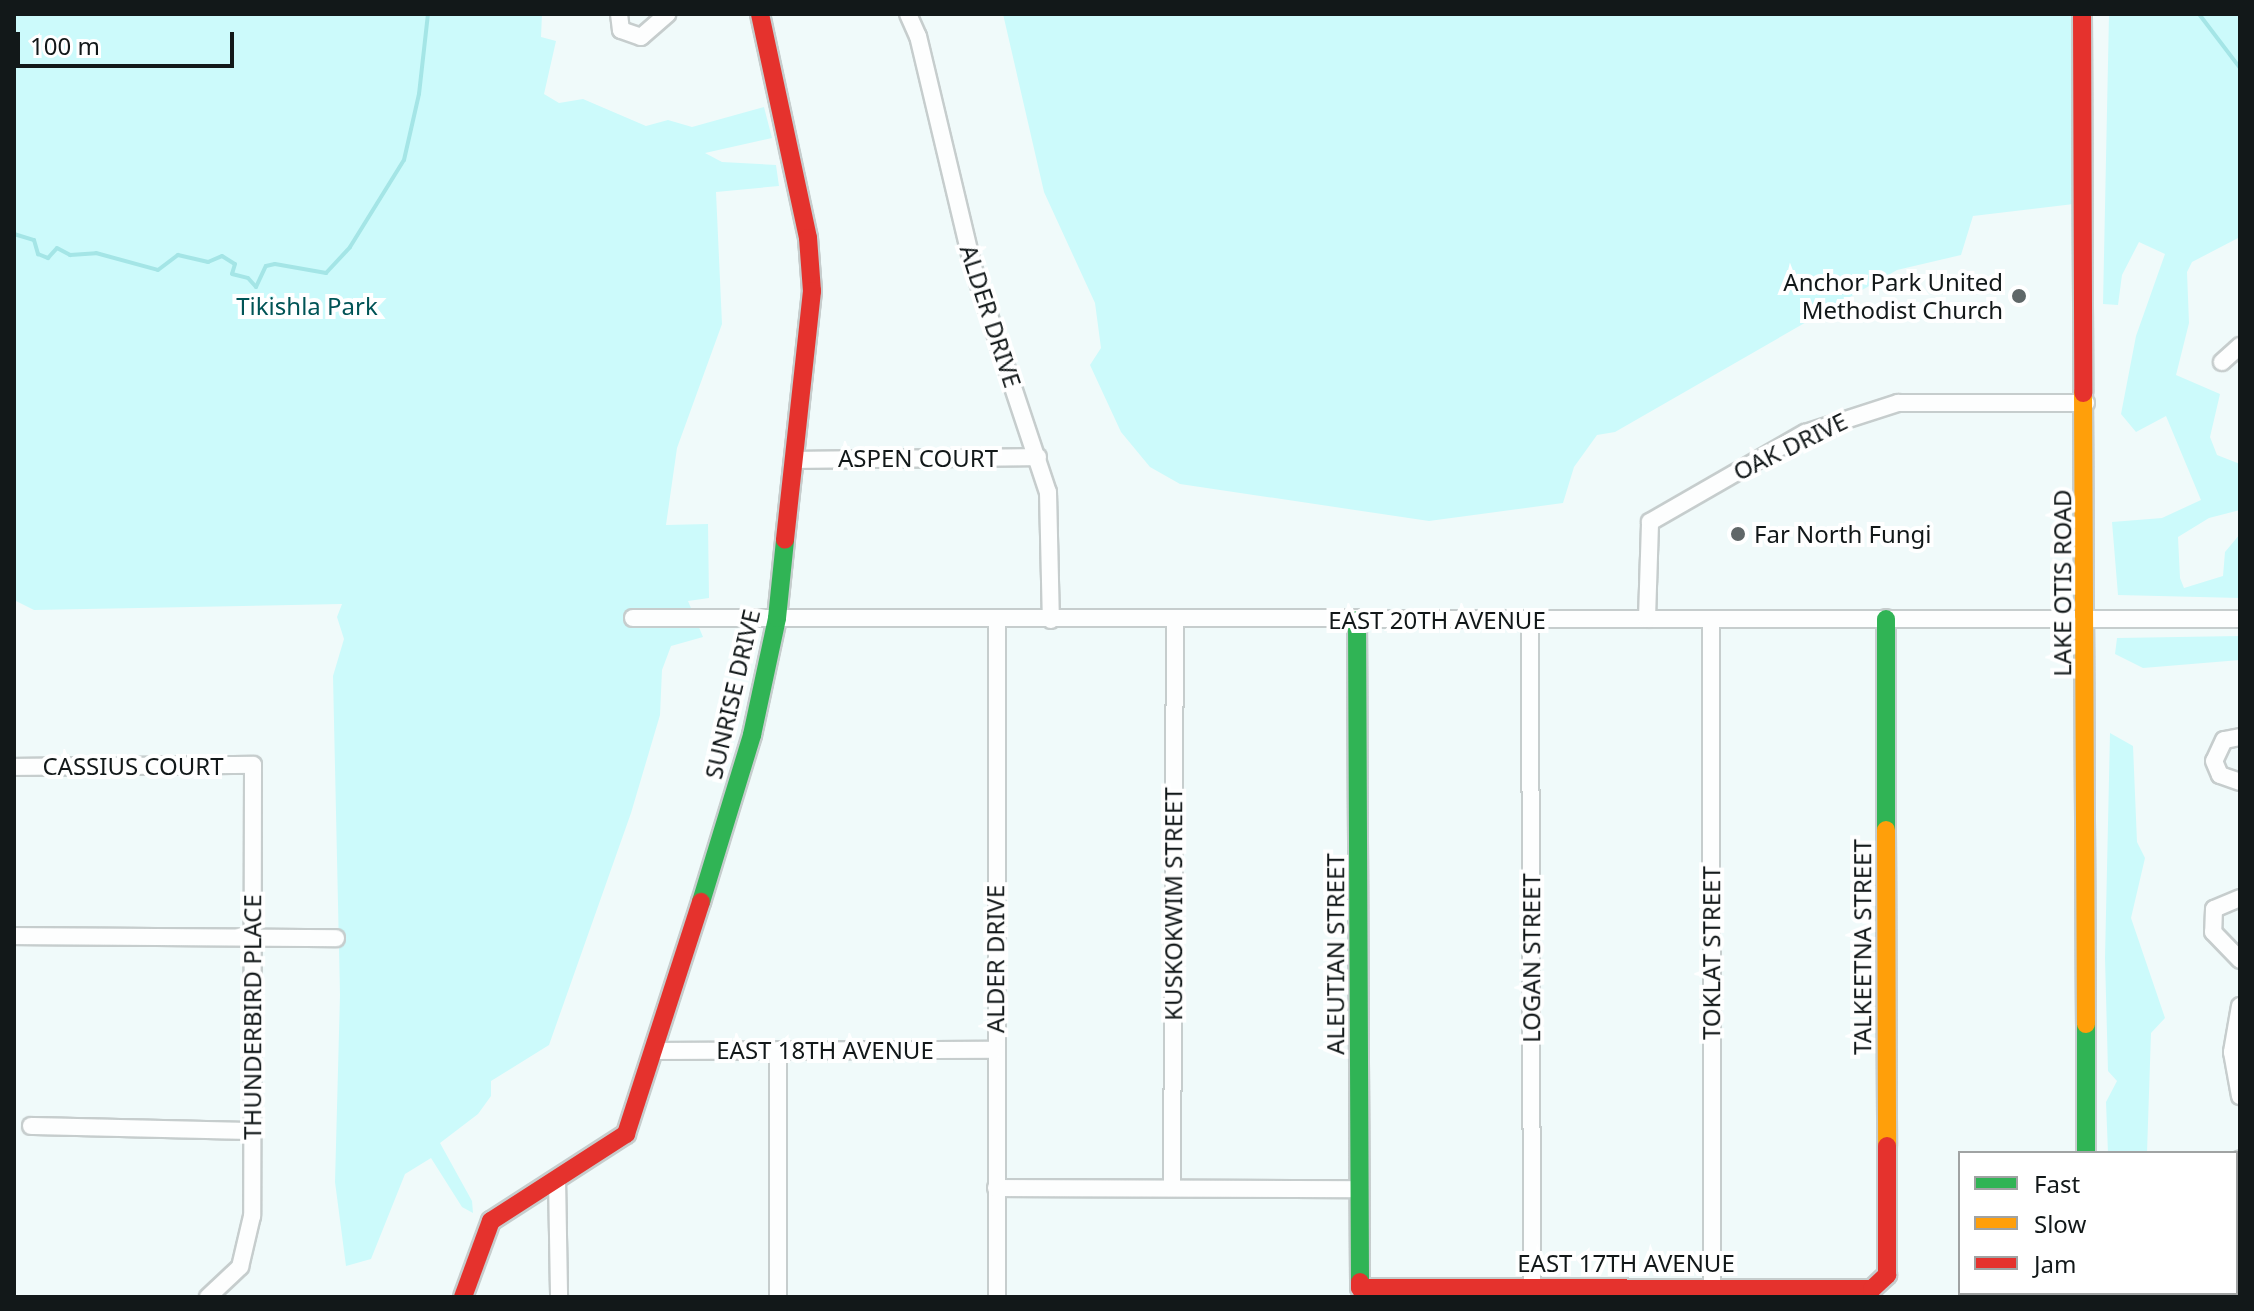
<!DOCTYPE html>
<html>
<head>
<meta charset="utf-8">
<style>
	body { margin:0 }
	#map { position:relative; width:2254px; height:1311px; overflow:hidden; background:#f0fafa; font-family:"Noto Sans",sans-serif }
	div>[style] { position:absolute }
	.green>* { inset:0; background:#ccfafb }
	.stream>* { height:4px; margin:-2px; padding:0 2px; transform-origin:2px; border-radius:2px; background:#a4e5e6 }
	.roads { filter:drop-shadow(2px 0 #c6cdcd) drop-shadow(-2px 0 #c6cdcd) drop-shadow(0 2px #c6cdcd) drop-shadow(0 -2px #c6cdcd) }
	.street>* { height:16px; margin:-8px; padding:0 8px; transform-origin:8px; border-radius:8px; background:#fdfefe }
	.fast>* { height:18px; margin:-9px; padding:0 9px; transform-origin:9px; border-radius:9px; background:#30b455 }
	.slow>* { height:18px; margin:-9px; padding:0 9px; transform-origin:9px; border-radius:9px; background:#ff9f0a }
	.jam>* { height:18px; margin:-9px; padding:0 9px; transform-origin:9px; border-radius:9px; background:#e5322d }
	.dots>* { width:22px; height:22px; translate:-50% -50%; box-sizing:border-box; border:4px solid #fff; border-radius:50% }
	span { translate:-50% -50%; white-space:nowrap; text-align:center; line-height:1.15; -webkit-text-stroke:8px #fff; paint-order:stroke }
	.poi-label { font-size:24px; color:#121819 }
	.right { translate:-100% -50%; text-align:right }
	.left { translate:0 -50%; text-align:left }
	.park-label { font-size:24px; color:#005456 }
	.street-label { font-size:24px; color:#121819 }
	.frame { position:absolute; inset:0; border:16px solid #121819; pointer-events:none }
	.legend { position:absolute; left:1958px; top:1151px; width:280px; height:144px; box-sizing:border-box; background:#fff; border:2px solid #a0a3a3; margin:0; padding:10px 14px; list-style:none; font-size:24px; color:#121819 }
	.legend li { display:flex; align-items:center; gap:16px; height:40px }
	.legend b { width:40px; border:2px solid #a0a3a3 }
	.scale { position:absolute; left:16px; top:32px; width:218px; height:36px; box-sizing:border-box; border:4px solid #121819; border-top:0; padding-left:10px; font-size:24px; line-height:28px; white-space:nowrap; color:#121819; -webkit-text-stroke:6px #fff; paint-order:stroke }
</style>
</head>
<body>
<div id="map">
	<div class="green">
		<i style="clip-path:polygon(14px 14px,542px 14px,541px 37px,556px 41px,544px 94px,559px 103px,583px 99px,646px 126px,668px 120px,692px 127px,764px 107px,772px 138px,705px 153px,722px 162px,776px 165px,779px 186px,716px 192px,722px 324px,677px 448px,666px 525px,708px 524px,709px 598px,688px 601px,703px 637px,671px 646px,662px 670px,660px 715px,631px 813px,549px 1045px,491px 1081px,491px 1096px,478px 1114px,440px 1143px,472px 1201px,473px 1213px,462px 1207px,431px 1158px,405px 1174px,371px 1259px,346px 1266px,335px 1182px,340px 995px,333px 676px,344px 639px,337px 617px,342px 604px,34px 610px,14px 600px)"></i>
		<i style="clip-path:polygon(1003px 14px,2081px 14px,2082px 203px,1973px 216px,1961px 255px,1897px 270px,1615px 432px,1597px 435px,1574px 467px,1563px 503px,1429px 521px,1180px 484px,1150px 467px,1121px 432px,1090px 365px,1101px 348px,1095px 303px,1044px 192px)"></i>
		<i style="clip-path:polygon(2109px 14px,2240px 14px,2240px 237px,2192px 262px,2187px 272px,2189px 323px,2176px 375px,2220px 394px,2210px 437px,2217px 455px,2240px 464px,2240px 510px,2209px 518px,2178px 537px,2180px 578px,2184px 588px,2223px 576px,2225px 552px,2240px 534px,2240px 598px,2118px 595px,2112px 522px,2162px 518px,2201px 500px,2166px 416px,2136px 432px,2121px 414px,2136px 336px,2165px 254px,2139px 242px,2122px 275px,2118px 305px,2103px 304px)"></i>
		<i style="clip-path:polygon(2240px 636px,2240px 660px,2143px 668px,2115px 654px,2117px 638px)"></i>
		<i style="clip-path:polygon(2110px 733px,2133px 746px,2137px 842px,2145px 858px,2131px 918px,2165px 1018px,2151px 1033px,2147px 1153px,2108px 1153px,2106px 1102px,2117px 1081px,2108px 1071px,2105px 958px)"></i>
	</div>
	<div class="stream">
		<i style="left:2199px;top:14px;width:68px;rotate:52.8deg"></i>
		<i style="left:14px;top:234px;width:21px;rotate:17deg"></i>
		<i style="left:34px;top:240px;width:15px;rotate:74deg"></i>
		<i style="left:38px;top:254px;width:11px;rotate:22deg"></i>
		<i style="left:48px;top:258px;width:13px;rotate:-48deg"></i>
		<i style="left:57px;top:248px;width:15px;rotate:28deg"></i>
		<i style="left:70px;top:255px;width:26px;rotate:-4deg"></i>
		<i style="left:96px;top:253px;width:64px;rotate:15.3deg"></i>
		<i style="left:158px;top:270px;width:25px;rotate:-37deg"></i>
		<i style="left:178px;top:255px;width:31px;rotate:13deg"></i>
		<i style="left:208px;top:262px;width:15px;rotate:-23deg"></i>
		<i style="left:222px;top:256px;width:15px;rotate:32deg"></i>
		<i style="left:235px;top:264px;width:10px;rotate:107deg"></i>
		<i style="left:232px;top:274px;width:16px;rotate:14deg"></i>
		<i style="left:248px;top:278px;width:12px;rotate:48deg"></i>
		<i style="left:256px;top:287px;width:23px;rotate:-65deg"></i>
		<i style="left:266px;top:266px;width:9px;rotate:-13deg"></i>
		<i style="left:275px;top:264px;width:52px;rotate:10deg"></i>
		<i style="left:326px;top:273px;width:35px;rotate:-47deg"></i>
		<i style="left:350px;top:247px;width:102px;rotate:-58.2deg"></i>
		<i style="left:404px;top:160px;width:68px;rotate:-77.2deg"></i>
		<i style="left:419px;top:94px;width:81px;rotate:-83.6deg"></i>
	</div>
	<div class="roads">
		<div class="street">
			<i style="left:619px;top:14px;width:16px;rotate:83deg"></i>
			<i style="left:621px;top:30px;width:21px;rotate:19deg"></i>
			<i style="left:641px;top:37px;width:35px;rotate:-41deg"></i>
			<i style="left:908px;top:14px;width:24px;rotate:66deg"></i>
			<i style="left:918px;top:36px;width:237px;rotate:76.6deg"></i>
			<i style="left:973px;top:267px;width:237px;rotate:71.6deg"></i>
			<i style="left:1048px;top:492px;width:128px;rotate:88.7deg"></i>
			<i style="left:2222px;top:362px;width:24px;rotate:-42deg"></i>
			<i style="left:797px;top:460px;width:241px;rotate:-0.7deg"></i>
			<i style="left:633px;top:618px;width:1607px;rotate:0.04deg"></i>
			<i style="left:1530px;top:619px;width:676px;rotate:89.83deg"></i>
			<i style="left:1647px;top:619px;width:97px;rotate:-88.2deg"></i>
			<i style="left:1650px;top:522px;width:179px;rotate:-29.9deg"></i>
			<i style="left:1805px;top:433px;width:98px;rotate:-17.9deg"></i>
			<i style="left:1898px;top:403px;width:188px"></i>
			<i style="left:1711px;top:619px;width:668px;rotate:89.91deg"></i>
			<i style="left:997px;top:620px;width:677px;rotate:90deg"></i>
			<i style="left:2240px;top:737px;width:16px;rotate:169deg"></i>
			<i style="left:2224px;top:740px;width:23px;rotate:115deg"></i>
			<i style="left:2214px;top:761px;width:15px;rotate:67deg"></i>
			<i style="left:2220px;top:775px;width:21px;rotate:19deg"></i>
			<i style="left:14px;top:767px;width:239px;rotate:-0.5deg"></i>
			<i style="left:253px;top:765px;width:451px;rotate:90.1deg"></i>
			<i style="left:252px;top:1216px;width:52px;rotate:103.2deg"></i>
			<i style="left:240px;top:1267px;width:44px;rotate:136.8deg"></i>
			<i style="left:2240px;top:898px;width:28px;rotate:157deg"></i>
			<i style="left:2214px;top:909px;width:23px;rotate:92deg"></i>
			<i style="left:2213px;top:932px;width:39px;rotate:46deg"></i>
			<i style="left:14px;top:936px;width:322px;rotate:0.4deg"></i>
			<i style="left:2240px;top:1006px;width:47px;rotate:99.9deg"></i>
			<i style="left:2232px;top:1052px;width:45px;rotate:79.7deg"></i>
			<i style="left:778px;top:1050px;width:247px;rotate:90deg"></i>
			<i style="left:655px;top:1051px;width:340px;rotate:-0.2deg"></i>
			<i style="left:31px;top:1126px;width:221px;rotate:1.3deg"></i>
			<i style="left:2236px;top:1164px;width:6px;rotate:-51deg"></i>
			<i style="left:557px;top:1178px;width:119px;rotate:89deg"></i>
			<i style="left:996px;top:1188px;width:364px;rotate:0.2deg"></i>
			<i style="left:1172px;top:1188px;width:568px;rotate:-89.7deg"></i>
			<i style="left:2236px;top:1228px;width:4px"></i>
		</div>
		<div class="fast">
			<i style="left:1886px;top:619px;width:211px;rotate:90deg"></i>
			<i style="left:1357px;top:620px;width:662px;rotate:89.74deg"></i>
			<i style="left:701px;top:902px;width:175px;rotate:-73deg"></i>
			<i style="left:752px;top:735px;width:120px;rotate:-77.9deg"></i>
			<i style="left:777px;top:618px;width:78px;rotate:-84.1deg"></i>
			<i style="left:2086px;top:1024px;width:129px;rotate:90deg"></i>
			<i style="left:2086px;top:1293px;width:4px;rotate:90deg"></i>
		</div>
		<div class="slow">
			<i style="left:2083px;top:393px;width:631px;rotate:89.73deg"></i>
			<i style="left:1886px;top:830px;width:316px;rotate:89.8deg"></i>
		</div>
		<div class="jam">
			<i style="left:760px;top:14px;width:229px;rotate:77.9deg"></i>
			<i style="left:808px;top:238px;width:53px;rotate:85.7deg"></i>
			<i style="left:812px;top:291px;width:250px;rotate:96.2deg"></i>
			<i style="left:2082px;top:14px;width:379px;rotate:89.8deg"></i>
			<i style="left:1360px;top:1282px;width:6px;rotate:90deg"></i>
			<i style="left:1360px;top:1288px;width:512px;rotate:0.11deg"></i>
			<i style="left:1872px;top:1289px;width:21px;rotate:-43deg"></i>
			<i style="left:1887px;top:1275px;width:129px;rotate:-90deg"></i>
			<i style="left:463px;top:1297px;width:81px;rotate:-69.8deg"></i>
			<i style="left:491px;top:1221px;width:161px;rotate:-32.8deg"></i>
			<i style="left:626px;top:1134px;width:244px;rotate:-72.1deg"></i>
		</div>
	</div>
	<div class="dots">
		<i style="left:2019px;top:296px;background:#606768"></i>
		<i style="left:1738px;top:534px;background:#606768"></i>
	</div>
	<div class="poi-label">
		<span class="right" style="left:2003px;top:296px">Anchor Park United<br>Methodist Church</span>
		<span class="left" style="left:1754px;top:534px">Far North Fungi</span>
	</div>
	<div class="park-label">
		<span style="left:307px;top:306px">Tikishla Park</span>
	</div>
	<div class="street-label">
		<span style="left:991px;top:316px;rotate:72deg">ALDER DRIVE</span>
		<span style="left:1790px;top:446px;rotate:-26deg">OAK DRIVE</span>
		<span style="left:918px;top:458px">ASPEN COURT</span>
		<span style="left:2062px;top:583px;rotate:-90deg">LAKE OTIS ROAD</span>
		<span style="left:1437px;top:620px">EAST 20TH AVENUE</span>
		<span style="left:732px;top:694px;rotate:-77deg">SUNRISE DRIVE</span>
		<span style="left:133px;top:766px">CASSIUS COURT</span>
		<span style="left:1173px;top:904px;rotate:-90deg">KUSKOKWIM STREET</span>
		<span style="left:1862px;top:947px;rotate:-90deg">TALKEETNA STREET</span>
		<span style="left:1711px;top:953px;rotate:-90deg">TOKLAT STREET</span>
		<span style="left:1335px;top:954px;rotate:-90deg">ALEUTIAN STREET</span>
		<span style="left:1531px;top:958px;rotate:-90deg">LOGAN STREET</span>
		<span style="left:995px;top:959px;rotate:-90deg">ALDER DRIVE</span>
		<span style="left:252px;top:1017px;rotate:-90deg">THUNDERBIRD PLACE</span>
		<span style="left:825px;top:1050px">EAST 18TH AVENUE</span>
		<span style="left:1626px;top:1263px">EAST 17TH AVENUE</span>
	</div>
	<div class="frame"></div>
	<ul class="legend">
	<li><b style="height:10px;background:#30b455"></b>Fast</li>
	<li><b style="height:10px;background:#ff9f0a"></b>Slow</li>
	<li><b style="height:10px;background:#e5322d"></b>Jam</li>
	</ul>
	<div class="scale">100 m</div>
</div>
</body>
</html>
